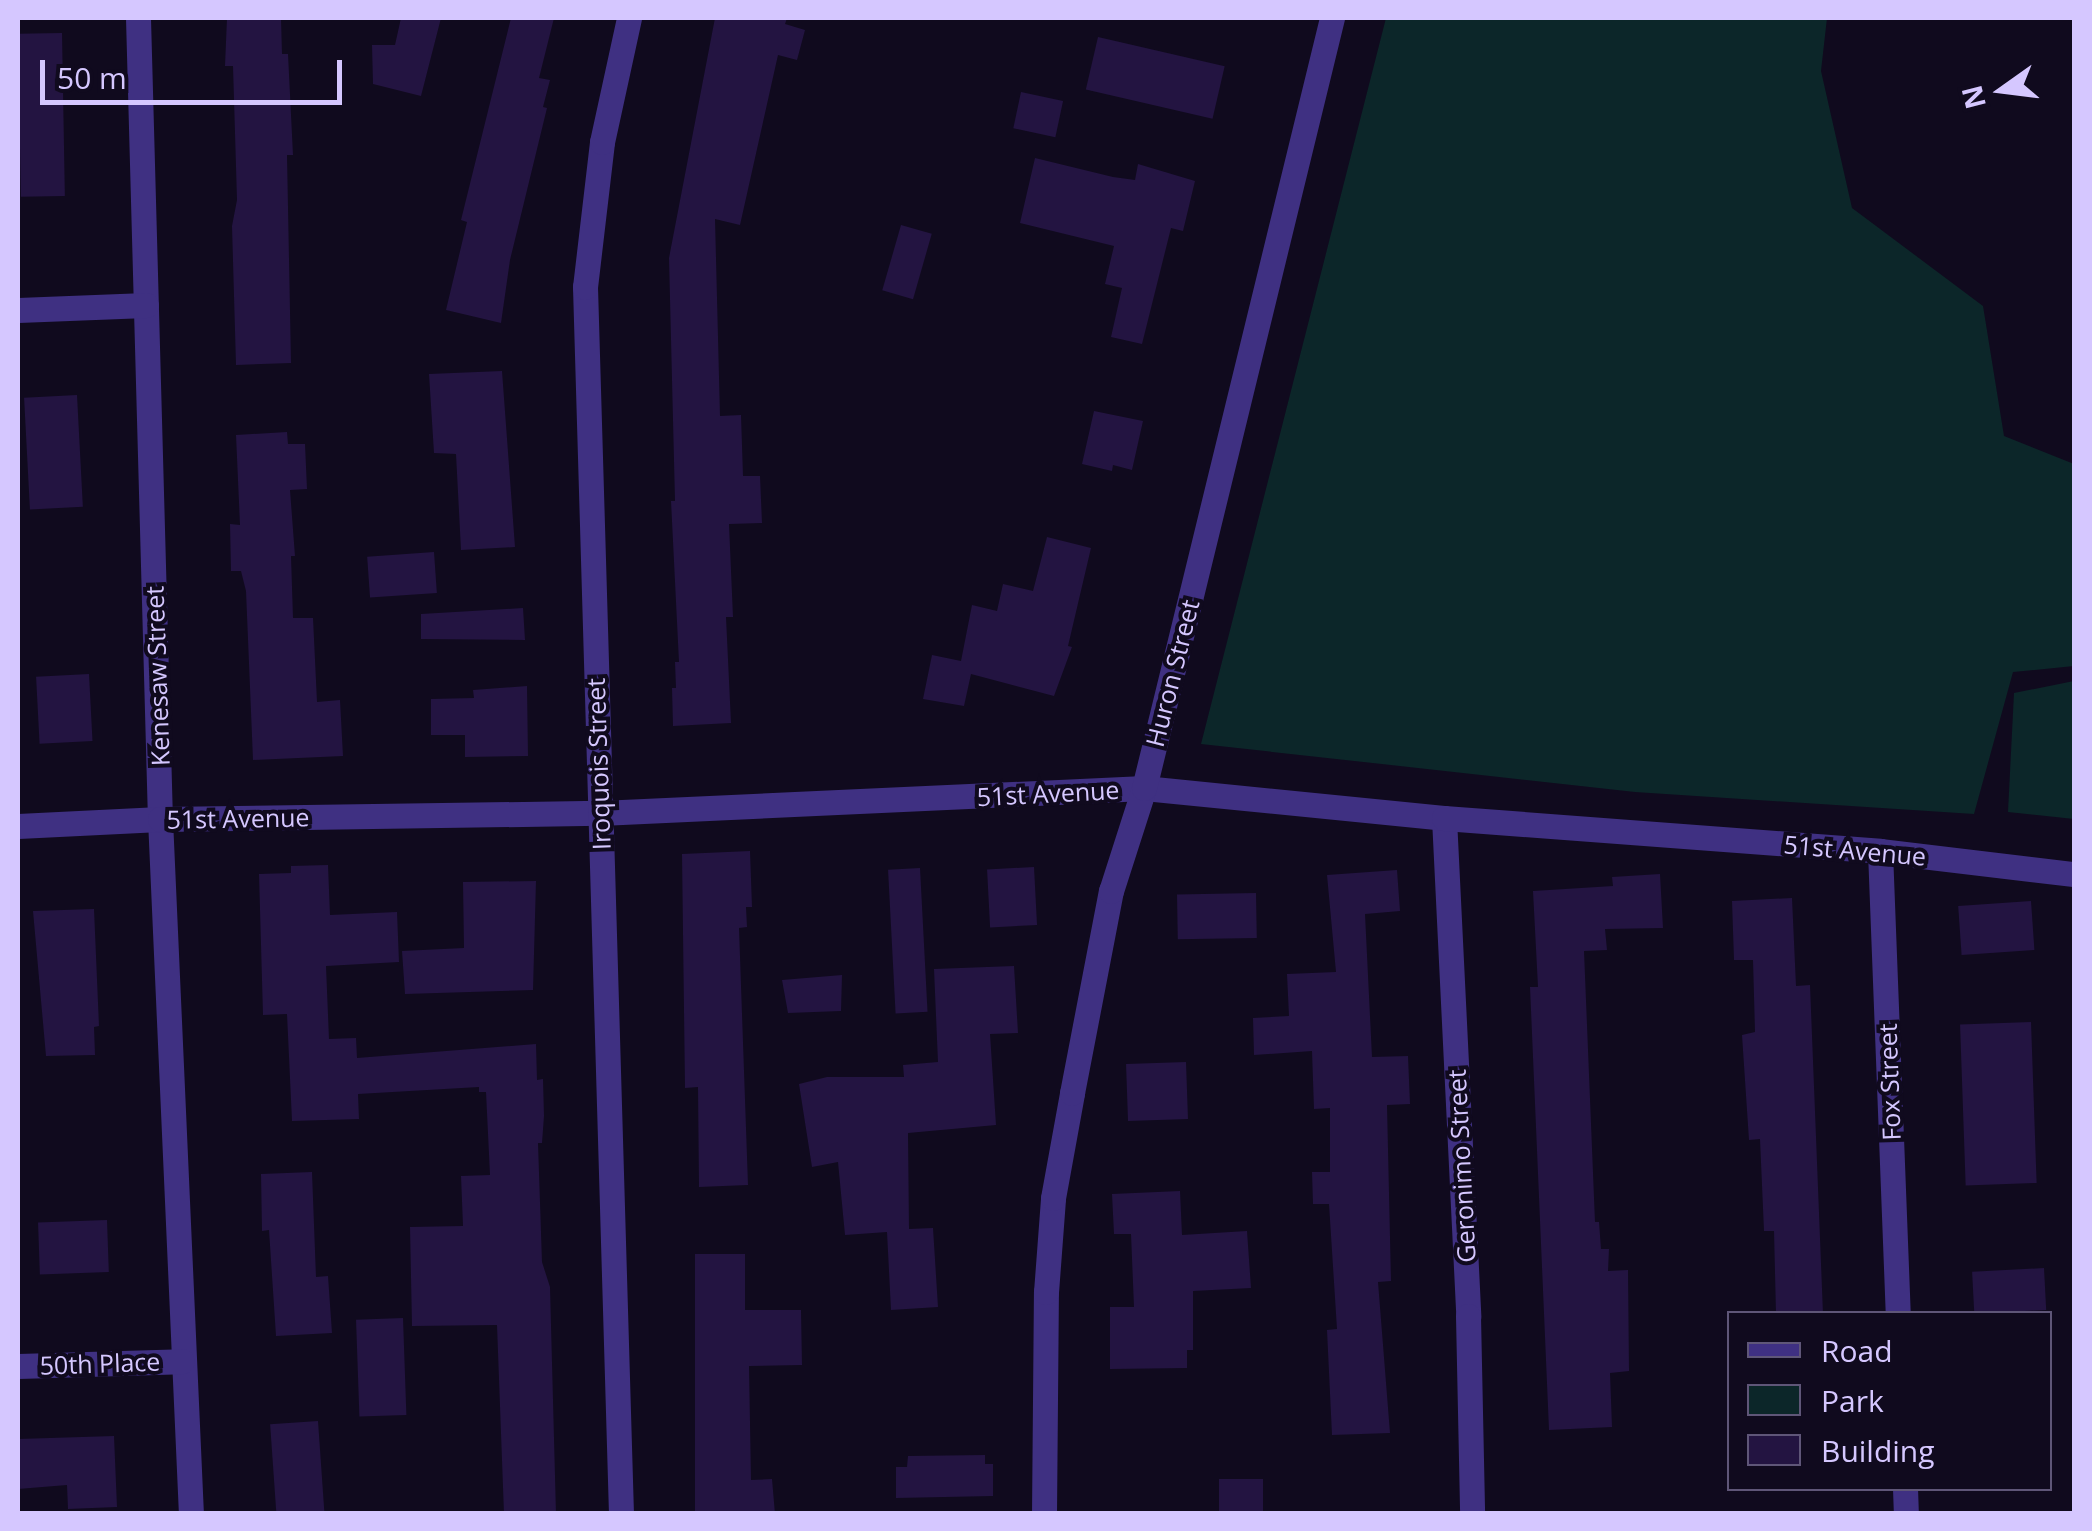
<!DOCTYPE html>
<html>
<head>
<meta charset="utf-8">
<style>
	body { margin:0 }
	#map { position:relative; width:2092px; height:1531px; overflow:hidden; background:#100a1e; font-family:"Open Sans",sans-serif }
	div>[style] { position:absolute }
	.green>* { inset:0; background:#0c2629 }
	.building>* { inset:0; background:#231441; transform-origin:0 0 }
	.minor>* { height:25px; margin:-12.5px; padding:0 12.5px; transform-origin:12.5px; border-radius:12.5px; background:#3f3082 }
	span { translate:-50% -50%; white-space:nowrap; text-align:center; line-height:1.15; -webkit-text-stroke:8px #100a1e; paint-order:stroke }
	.street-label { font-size:25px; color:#d5c7ff }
	.frame { position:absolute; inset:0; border:20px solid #d5c7ff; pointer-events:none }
	.legend { position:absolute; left:1727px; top:1311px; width:325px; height:180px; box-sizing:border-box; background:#100a1e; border:2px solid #5f5678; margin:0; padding:12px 18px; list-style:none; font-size:30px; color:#d5c7ff }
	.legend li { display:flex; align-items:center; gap:20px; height:50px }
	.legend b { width:50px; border:2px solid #5f5678 }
	.north { position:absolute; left:1952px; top:40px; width:100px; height:100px; -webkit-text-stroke:8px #100a1e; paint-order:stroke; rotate:256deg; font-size:28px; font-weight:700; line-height:40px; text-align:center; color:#d5c7ff }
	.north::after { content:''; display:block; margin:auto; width:35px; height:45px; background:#d5c7ff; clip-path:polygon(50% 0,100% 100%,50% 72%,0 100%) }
	.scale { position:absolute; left:40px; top:60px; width:302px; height:45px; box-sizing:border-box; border:5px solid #d5c7ff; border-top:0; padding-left:12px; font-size:30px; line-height:35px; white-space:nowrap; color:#d5c7ff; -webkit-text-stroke:8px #100a1e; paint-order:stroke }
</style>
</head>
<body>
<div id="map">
	<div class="green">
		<i style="clip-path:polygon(1386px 18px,1827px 18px,1821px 71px,1852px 208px,1983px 306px,2004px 436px,2074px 464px,2074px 666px,2013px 672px,1974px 814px,1635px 792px,1201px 744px)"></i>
		<i style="clip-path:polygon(2074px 681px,2074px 819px,2008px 812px,2014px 693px)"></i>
	</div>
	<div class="building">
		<i style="clip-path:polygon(227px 18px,281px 18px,282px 54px,288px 54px,293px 155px,287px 155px,291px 363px,236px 365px,232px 226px,237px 200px,233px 66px,225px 66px)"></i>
		<i style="clip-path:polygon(401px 18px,441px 18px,421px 96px,373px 84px,372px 45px,395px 45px)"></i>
		<i style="clip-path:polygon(511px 18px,554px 18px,539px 78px,550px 80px,543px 107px,547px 108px,510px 260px,501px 323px,446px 310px,467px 222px,461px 220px)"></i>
		<i style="clip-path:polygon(715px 18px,787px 18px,785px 24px,805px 30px,797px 60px,778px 55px,740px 225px,715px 219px,720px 416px,741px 415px,743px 476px,760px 476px,762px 523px,729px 524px,733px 617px,726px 617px,731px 723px,673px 726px,672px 688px,676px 688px,675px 662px,679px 662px,671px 501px,675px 501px,669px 258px)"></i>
		<i style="left:62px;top:33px;width:163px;height:44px;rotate:89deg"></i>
		<i style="left:1098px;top:37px;width:130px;height:54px;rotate:13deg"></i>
		<i style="left:1021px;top:92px;width:43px;height:37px;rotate:12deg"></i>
		<i style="clip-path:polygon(1035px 158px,1113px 177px,1135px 180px,1138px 164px,1195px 181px,1183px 231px,1171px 228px,1142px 344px,1111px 337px,1122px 288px,1105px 284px,1114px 246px,1020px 223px)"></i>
		<i style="left:901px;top:225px;width:32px;height:68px;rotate:16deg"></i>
		<i style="clip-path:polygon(502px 371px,515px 547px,461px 550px,456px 454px,434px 453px,429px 374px)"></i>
		<i style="left:77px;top:395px;width:112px;height:53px;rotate:87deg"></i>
		<i style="clip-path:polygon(1094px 411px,1143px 421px,1132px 470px,1113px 465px,1112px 471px,1082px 464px)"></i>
		<i style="clip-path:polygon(287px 432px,288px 444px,305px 444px,307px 489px,290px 490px,295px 556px,291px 556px,293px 618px,313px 618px,317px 702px,340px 700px,343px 756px,253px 760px,246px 591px,241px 571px,231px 571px,230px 524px,240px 525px,236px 435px)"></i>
		<i style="clip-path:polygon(1047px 537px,1091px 548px,1068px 646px,1072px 647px,1054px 696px,971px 674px,964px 706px,923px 699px,932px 655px,961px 661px,972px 605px,997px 611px,1003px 584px,1033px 591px)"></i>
		<i style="left:434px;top:552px;width:41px;height:67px;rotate:86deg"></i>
		<i style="clip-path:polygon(523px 608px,525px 640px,421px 639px,421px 614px)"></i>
		<i style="left:89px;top:674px;width:67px;height:53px;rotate:87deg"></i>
		<i style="clip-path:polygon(527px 686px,528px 756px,465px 757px,465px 735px,431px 735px,431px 699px,474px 698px,473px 690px)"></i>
		<i style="clip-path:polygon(750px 851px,752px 907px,746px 907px,747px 927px,739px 928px,748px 1185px,699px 1187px,698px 1087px,685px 1088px,682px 854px)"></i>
		<i style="clip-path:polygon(328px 865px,330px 915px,397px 912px,399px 962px,326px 966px,329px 1039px,356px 1038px,357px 1058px,536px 1044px,537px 1080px,543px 1079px,544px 1116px,542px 1143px,538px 1143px,542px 1262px,550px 1287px,556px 1514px,504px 1514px,497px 1325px,412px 1326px,410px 1227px,463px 1226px,461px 1176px,490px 1175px,486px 1092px,479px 1092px,479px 1087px,358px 1094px,359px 1119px,292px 1121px,287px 1014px,263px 1015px,259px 874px,291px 873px,291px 866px)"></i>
		<i style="left:1034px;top:867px;width:58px;height:47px;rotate:87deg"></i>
		<i style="left:920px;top:868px;width:144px;height:32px;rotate:87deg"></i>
		<i style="clip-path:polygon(1397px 870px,1400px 911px,1365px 914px,1372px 1057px,1408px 1056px,1410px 1104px,1387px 1105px,1391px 1281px,1378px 1282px,1390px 1433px,1332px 1435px,1327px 1330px,1337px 1329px,1329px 1204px,1313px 1204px,1312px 1172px,1330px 1172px,1330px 1108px,1314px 1109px,1312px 1051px,1254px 1055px,1253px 1018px,1289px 1016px,1287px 974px,1336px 972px,1327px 875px)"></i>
		<i style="clip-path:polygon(1660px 874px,1663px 928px,1605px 929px,1607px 950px,1584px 951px,1595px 1222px,1599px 1222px,1601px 1249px,1609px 1249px,1608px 1271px,1628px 1270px,1629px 1371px,1610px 1373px,1612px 1427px,1549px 1430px,1530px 987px,1538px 987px,1533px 891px,1613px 886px,1612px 877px)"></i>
		<i style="clip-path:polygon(536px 881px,533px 990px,405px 994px,402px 951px,464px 948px,463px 882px)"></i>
		<i style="left:1256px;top:893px;width:45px;height:79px;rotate:89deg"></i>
		<i style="clip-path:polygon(1792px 898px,1796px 986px,1810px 985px,1823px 1314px,1776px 1314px,1774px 1231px,1764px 1231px,1760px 1139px,1749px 1140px,1742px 1035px,1755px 1032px,1753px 960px,1734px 960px,1732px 901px)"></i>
		<i style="left:2031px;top:901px;width:49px;height:73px;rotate:86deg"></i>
		<i style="clip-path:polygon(94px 909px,99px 1026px,94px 1027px,95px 1055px,46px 1056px,33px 911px)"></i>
		<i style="clip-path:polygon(1014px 966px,1018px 1033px,990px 1034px,996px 1125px,908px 1133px,909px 1229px,933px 1228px,938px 1307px,891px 1310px,887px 1232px,845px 1235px,838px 1162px,812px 1167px,799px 1084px,827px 1077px,904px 1077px,903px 1065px,938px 1062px,934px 969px)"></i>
		<i style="clip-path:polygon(842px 975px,841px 1011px,788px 1013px,782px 980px)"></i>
		<i style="left:2031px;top:1022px;width:161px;height:71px;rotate:88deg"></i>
		<i style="left:1186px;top:1062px;width:57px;height:60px;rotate:88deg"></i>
		<i style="clip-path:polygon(312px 1172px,316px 1277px,328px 1276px,332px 1333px,276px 1336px,269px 1230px,262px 1231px,261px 1174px)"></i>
		<i style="clip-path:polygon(1180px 1191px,1182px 1235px,1247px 1231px,1251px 1288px,1193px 1291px,1193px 1350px,1187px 1350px,1187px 1368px,1110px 1369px,1110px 1307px,1134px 1307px,1131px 1234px,1114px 1234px,1112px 1194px)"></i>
		<i style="left:107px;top:1220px;width:52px;height:69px;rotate:88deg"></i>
		<i style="clip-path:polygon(695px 1254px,745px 1254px,745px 1310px,801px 1310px,802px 1365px,749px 1366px,751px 1480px,772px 1479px,775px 1514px,695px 1514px)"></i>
		<i style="left:2044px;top:1268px;width:42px;height:72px;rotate:87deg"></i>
		<i style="left:403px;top:1318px;width:97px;height:47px;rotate:88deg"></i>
		<i style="left:318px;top:1421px;width:93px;height:48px;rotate:86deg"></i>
		<i style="clip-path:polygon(114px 1436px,117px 1507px,68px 1509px,67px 1485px,18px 1489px,18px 1439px)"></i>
		<i style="clip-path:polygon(985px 1455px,985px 1464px,993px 1464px,993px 1496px,896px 1498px,896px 1467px,907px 1467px,908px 1456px)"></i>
		<i style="left:1263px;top:1479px;width:35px;height:44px;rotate:90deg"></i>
	</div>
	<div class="minor">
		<i style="left:138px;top:18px;width:801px;rotate:88.43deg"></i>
		<i style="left:160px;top:819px;width:696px;rotate:87.45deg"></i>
		<i style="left:18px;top:310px;width:128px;rotate:-2.2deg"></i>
		<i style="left:1444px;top:818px;width:499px;rotate:87.2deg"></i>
		<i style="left:1468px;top:1316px;width:198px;rotate:88.8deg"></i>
		<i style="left:18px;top:826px;width:142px;rotate:-2.8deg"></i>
		<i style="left:160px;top:819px;width:440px;rotate:-0.8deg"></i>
		<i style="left:600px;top:813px;width:545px;rotate:-2.63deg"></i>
		<i style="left:1144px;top:788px;width:301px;rotate:5.7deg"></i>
		<i style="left:1444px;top:818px;width:437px;rotate:4.3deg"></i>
		<i style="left:1880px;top:851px;width:195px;rotate:6.8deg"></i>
		<i style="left:1880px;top:851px;width:463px;rotate:87.8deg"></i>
		<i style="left:18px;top:1366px;width:164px;rotate:-1.7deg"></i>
		<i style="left:1905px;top:1488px;width:26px;rotate:88deg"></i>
		<i style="left:621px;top:1514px;width:1228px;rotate:-91.68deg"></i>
		<i style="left:585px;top:287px;width:146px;rotate:-83.3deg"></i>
		<i style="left:602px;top:142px;width:127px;rotate:-77.7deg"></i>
		<i style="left:1044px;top:1514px;width:222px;rotate:-89.5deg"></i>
		<i style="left:1046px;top:1292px;width:94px;rotate:-85.7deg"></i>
		<i style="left:1053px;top:1198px;width:107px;rotate:-79.7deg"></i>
		<i style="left:1072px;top:1093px;width:206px;rotate:-79.1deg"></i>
		<i style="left:1111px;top:891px;width:108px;rotate:-72.2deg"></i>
		<i style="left:1144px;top:788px;width:793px;rotate:-76.28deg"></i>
	</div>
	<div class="street-label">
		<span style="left:1172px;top:673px;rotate:-76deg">Huron Street</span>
		<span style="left:157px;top:676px;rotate:-92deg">Kenesaw Street</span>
		<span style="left:598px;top:764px;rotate:-92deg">Iroquois Street</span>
		<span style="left:1048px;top:793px;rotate:-3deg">51st Avenue</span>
		<span style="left:238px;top:818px;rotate:-1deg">51st Avenue</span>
		<span style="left:1855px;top:850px;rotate:5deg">51st Avenue</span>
		<span style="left:1889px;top:1082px;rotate:-92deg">Fox Street</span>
		<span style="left:1461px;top:1166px;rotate:-93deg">Geronimo Street</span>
		<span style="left:100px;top:1363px;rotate:-2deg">50th Place</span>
	</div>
	<div class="frame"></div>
	<ul class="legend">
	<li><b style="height:12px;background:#3f3082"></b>Road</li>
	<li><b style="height:28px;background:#0c2629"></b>Park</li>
	<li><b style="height:28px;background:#231441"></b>Building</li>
	</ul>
	<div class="north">N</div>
	<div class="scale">50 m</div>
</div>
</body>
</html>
